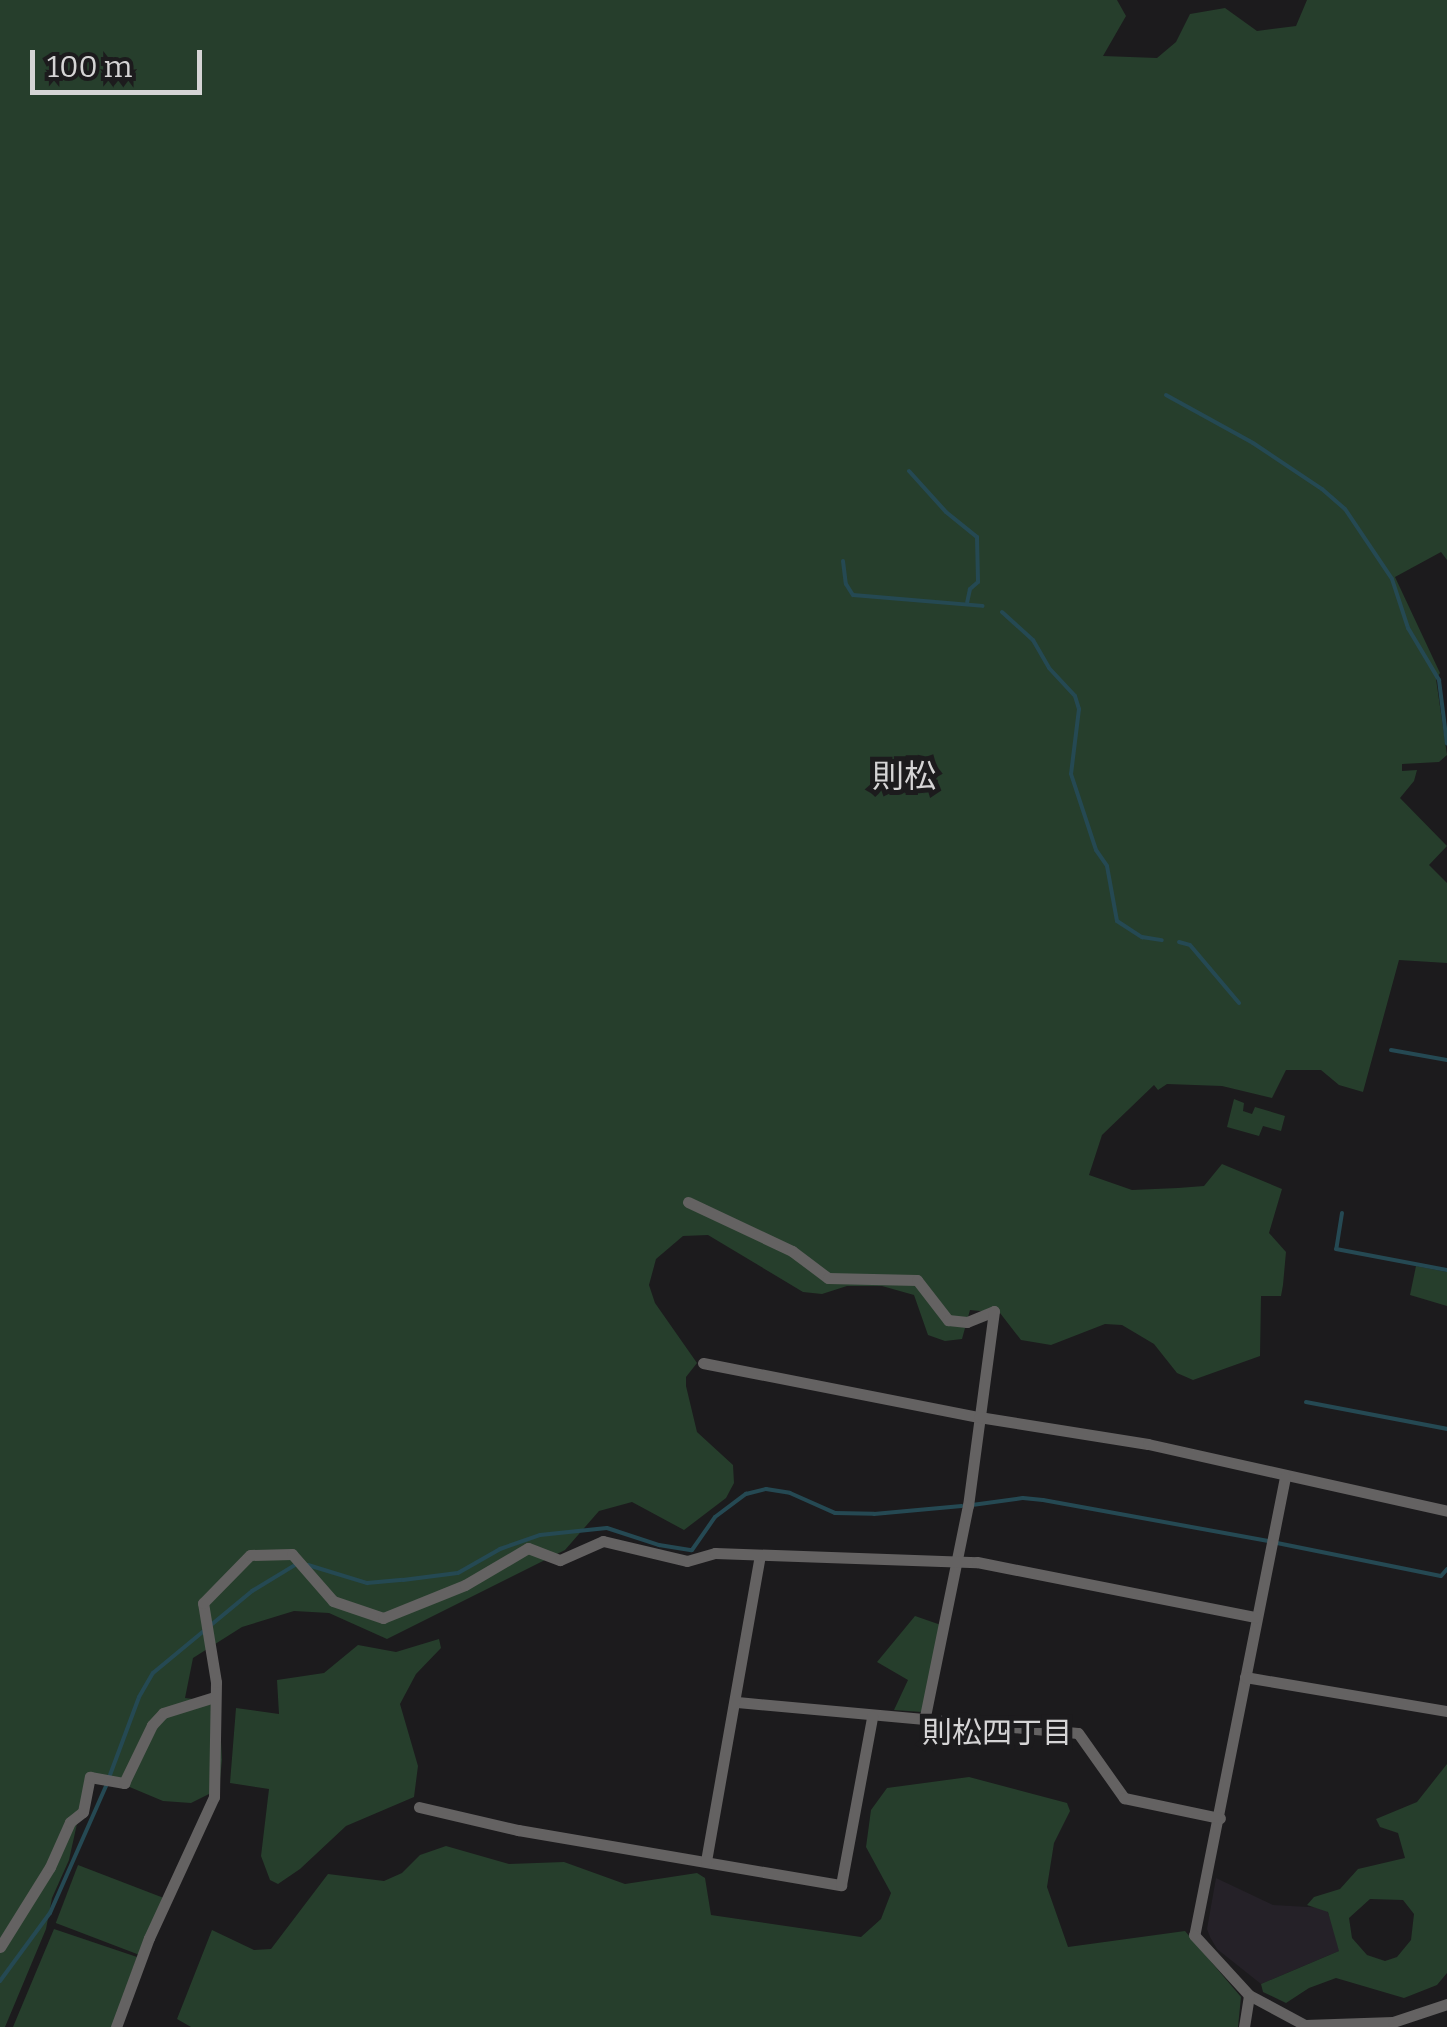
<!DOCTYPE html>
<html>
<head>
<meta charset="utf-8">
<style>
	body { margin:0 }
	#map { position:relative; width:1447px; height:2027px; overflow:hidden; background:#1c1b1d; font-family:Bitter,"Noto Sans JP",serif }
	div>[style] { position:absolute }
	.built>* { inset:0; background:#252128 }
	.green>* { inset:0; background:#263e2c; transform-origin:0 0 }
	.stream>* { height:4px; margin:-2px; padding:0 2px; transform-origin:2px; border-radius:2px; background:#254953 }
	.street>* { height:11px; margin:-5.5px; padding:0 5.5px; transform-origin:5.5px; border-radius:5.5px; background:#646262 }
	span { translate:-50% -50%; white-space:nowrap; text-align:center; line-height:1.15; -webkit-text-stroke:10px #1c1b1d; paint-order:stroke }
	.neighbourhood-label { font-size:30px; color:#d5d4d5 }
	.quarter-label { font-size:32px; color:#d5d4d5 }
	.scale { position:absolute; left:30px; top:50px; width:172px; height:45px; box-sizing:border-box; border:5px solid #d5d4d5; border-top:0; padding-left:12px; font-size:30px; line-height:35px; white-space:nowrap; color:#d5d4d5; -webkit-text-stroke:8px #1c1b1d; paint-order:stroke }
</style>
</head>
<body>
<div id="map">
	<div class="built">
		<i style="clip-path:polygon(1216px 1878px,1273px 1905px,1326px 1908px,1339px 1940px,1339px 1951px,1261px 1984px,1217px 1949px,1210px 1937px,1207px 1929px)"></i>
	</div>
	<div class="green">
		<i style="clip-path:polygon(0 0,1117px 0,1126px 16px,1103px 56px,1157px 58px,1176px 42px,1190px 14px,1225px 8px,1257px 31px,1296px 26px,1307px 0,1447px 0,1447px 560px,1441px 552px,1395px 577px,1440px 673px,1436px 679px,1447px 755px,1439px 762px,1402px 764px,1402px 771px,1417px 770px,1414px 781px,1400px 798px,1447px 846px,1429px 865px,1447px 883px,1447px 963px,1399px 960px,1363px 1092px,1339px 1085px,1321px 1070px,1286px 1070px,1272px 1098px,1222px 1086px,1167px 1084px,1158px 1090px,1154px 1085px,1102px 1135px,1089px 1175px,1132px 1190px,1178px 1188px,1204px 1186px,1222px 1164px,1282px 1189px,1269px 1233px,1286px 1252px,1283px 1285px,1281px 1296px,1261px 1296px,1260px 1356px,1193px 1380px,1177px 1373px,1154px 1344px,1122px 1325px,1105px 1324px,1051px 1345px,1021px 1340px,1000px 1313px,970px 1310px,962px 1339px,945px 1341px,928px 1335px,914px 1295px,882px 1286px,847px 1286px,822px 1294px,803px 1292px,708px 1235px,683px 1236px,656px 1259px,649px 1285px,655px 1303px,697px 1363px,686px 1377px,686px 1386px,697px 1432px,733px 1465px,734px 1483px,726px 1498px,684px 1530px,632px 1502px,599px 1511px,565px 1550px,387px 1639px,329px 1613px,294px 1611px,242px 1627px,193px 1658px,185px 1698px,219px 1702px,222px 1760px,219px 1789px,191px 1803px,163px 1801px,101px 1775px,88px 1774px,69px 1860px,52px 1898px,46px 1929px,5px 2027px,0 2027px)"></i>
		<i style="clip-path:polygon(1234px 1099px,1244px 1103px,1243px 1111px,1252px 1114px,1255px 1107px,1285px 1116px,1281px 1131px,1263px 1126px,1259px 1136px,1227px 1127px)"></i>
		<i style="clip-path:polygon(1416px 1266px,1447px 1272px,1447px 1306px,1410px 1295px)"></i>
		<i style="clip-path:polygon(915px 1616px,941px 1625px,922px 1712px,894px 1710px,908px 1680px,877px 1662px)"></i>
		<i style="clip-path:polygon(439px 1639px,441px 1648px,416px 1674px,400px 1704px,418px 1766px,414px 1797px,346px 1826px,300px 1869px,278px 1884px,270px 1880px,261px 1856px,269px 1789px,230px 1783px,236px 1708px,279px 1714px,277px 1680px,324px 1673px,358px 1645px,396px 1652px)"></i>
		<i style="clip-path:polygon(evenodd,1447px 1764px,1447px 1973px,1437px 1985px,1404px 1998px,1336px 1978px,1309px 1988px,1286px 2003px,1263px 1992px,1261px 1984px,1339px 1951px,1328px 1912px,1307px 1905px,1314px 1897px,1340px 1889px,1358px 1869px,1405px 1858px,1398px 1833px,1380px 1827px,1376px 1819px,1417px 1802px,1447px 1764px,1370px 1899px,1403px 1900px,1414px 1914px,1411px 1940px,1397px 1957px,1385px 1961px,1367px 1955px,1352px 1938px,1349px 1918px,1370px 1899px)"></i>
		<i style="clip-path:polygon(969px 1777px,1067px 1803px,1070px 1811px,1054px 1843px,1047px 1887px,1068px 1947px,1185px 1931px,1241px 1997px,1238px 2027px,191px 2027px,177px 2019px,212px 1930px,254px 1950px,271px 1949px,328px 1874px,384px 1881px,402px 1873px,420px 1855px,446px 1846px,509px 1864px,564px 1862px,625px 1884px,697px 1873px,705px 1878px,711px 1915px,861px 1937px,881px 1919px,891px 1893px,866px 1847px,871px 1810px,887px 1788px)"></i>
		<i style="left:78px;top:1865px;width:94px;height:62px;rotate:21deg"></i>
		<i style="clip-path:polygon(54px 1929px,137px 1957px,112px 2027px,13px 2027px)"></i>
	</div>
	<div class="stream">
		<i style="left:1166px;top:395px;width:99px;rotate:28.9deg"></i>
		<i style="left:1253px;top:443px;width:83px;rotate:33.7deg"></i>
		<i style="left:1322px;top:489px;width:30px;rotate:41deg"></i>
		<i style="left:1345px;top:509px;width:84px;rotate:56.1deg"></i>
		<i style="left:1392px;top:579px;width:52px;rotate:71.9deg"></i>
		<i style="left:1408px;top:628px;width:61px;rotate:59.2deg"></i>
		<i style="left:1439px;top:680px;width:64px;rotate:82.9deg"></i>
		<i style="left:909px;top:471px;width:55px;rotate:47.9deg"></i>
		<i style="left:946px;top:512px;width:40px;rotate:39deg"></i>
		<i style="left:977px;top:537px;width:45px;rotate:88.7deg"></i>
		<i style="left:978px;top:582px;width:11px;rotate:139deg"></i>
		<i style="left:970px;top:589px;width:14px;rotate:102deg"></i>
		<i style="left:843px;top:561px;width:23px;rotate:83deg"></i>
		<i style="left:846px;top:584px;width:13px;rotate:58deg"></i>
		<i style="left:853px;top:595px;width:130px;rotate:4.8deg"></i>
		<i style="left:1002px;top:612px;width:42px;rotate:42.1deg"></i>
		<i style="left:1033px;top:640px;width:32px;rotate:60deg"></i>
		<i style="left:1049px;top:668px;width:38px;rotate:47deg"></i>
		<i style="left:1075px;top:696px;width:14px;rotate:73deg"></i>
		<i style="left:1079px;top:709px;width:65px;rotate:97deg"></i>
		<i style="left:1071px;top:774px;width:80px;rotate:71.8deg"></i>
		<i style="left:1096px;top:850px;width:19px;rotate:55deg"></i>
		<i style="left:1107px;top:866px;width:56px;rotate:79.7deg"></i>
		<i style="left:1117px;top:921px;width:30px;rotate:33deg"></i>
		<i style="left:1142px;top:937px;width:20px;rotate:9deg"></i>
		<i style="left:1179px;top:942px;width:11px;rotate:15deg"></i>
		<i style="left:1190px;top:945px;width:76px;rotate:49.8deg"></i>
		<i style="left:1391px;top:1050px;width:57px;rotate:10.1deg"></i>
		<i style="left:1342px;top:1213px;width:36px;rotate:99deg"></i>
		<i style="left:1336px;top:1249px;width:113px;rotate:10.7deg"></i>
		<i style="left:1306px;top:1402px;width:144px;rotate:10.8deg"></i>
		<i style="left:972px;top:1505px;width:51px;rotate:-7.8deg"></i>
		<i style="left:1023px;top:1498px;width:20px;rotate:6deg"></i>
		<i style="left:1043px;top:1500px;width:229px;rotate:10.3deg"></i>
		<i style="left:1277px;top:1543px;width:167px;rotate:11.4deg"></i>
		<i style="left:1441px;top:1576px;width:9px;rotate:-49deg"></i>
		<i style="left:308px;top:1565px;width:62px;rotate:17deg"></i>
		<i style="left:367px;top:1583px;width:36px;rotate:-5deg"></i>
		<i style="left:403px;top:1580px;width:55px;rotate:-7.3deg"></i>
		<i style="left:458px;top:1573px;width:48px;rotate:-29.7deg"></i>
		<i style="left:500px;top:1549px;width:42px;rotate:-19.3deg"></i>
		<i style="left:540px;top:1535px;width:67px;rotate:-6deg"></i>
		<i style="left:607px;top:1528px;width:55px;rotate:18.1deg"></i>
		<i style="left:659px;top:1545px;width:33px;rotate:9deg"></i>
		<i style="left:692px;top:1550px;width:40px;rotate:-55.1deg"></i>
		<i style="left:715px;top:1517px;width:39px;rotate:-37deg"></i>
		<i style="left:746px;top:1494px;width:21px;rotate:-14deg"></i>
		<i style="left:766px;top:1489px;width:24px;rotate:9deg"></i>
		<i style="left:790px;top:1493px;width:49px;rotate:24deg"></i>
		<i style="left:835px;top:1513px;width:39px;rotate:1deg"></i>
		<i style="left:874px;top:1514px;width:88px;rotate:-5.2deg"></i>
		<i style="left:110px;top:1775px;width:83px;rotate:-69.6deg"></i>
		<i style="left:139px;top:1697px;width:28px;rotate:-60deg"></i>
		<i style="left:153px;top:1673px;width:129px;rotate:-39.6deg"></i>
		<i style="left:252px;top:1591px;width:50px;rotate:-31.2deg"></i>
		<i style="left:0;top:1981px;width:84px;rotate:-53.7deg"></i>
		<i style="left:50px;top:1913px;width:141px;rotate:-66.2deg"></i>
	</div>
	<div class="street">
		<i style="left:688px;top:1202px;width:115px;rotate:25.2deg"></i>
		<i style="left:792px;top:1251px;width:45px;rotate:36.9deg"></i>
		<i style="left:828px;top:1278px;width:89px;rotate:1.3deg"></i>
		<i style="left:917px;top:1280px;width:51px;rotate:52.2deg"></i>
		<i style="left:948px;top:1320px;width:19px;rotate:6deg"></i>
		<i style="left:967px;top:1322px;width:29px;rotate:-22deg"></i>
		<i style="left:994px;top:1311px;width:196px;rotate:97.6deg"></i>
		<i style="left:968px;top:1505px;width:215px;rotate:101.5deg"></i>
		<i style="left:703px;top:1363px;width:281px;rotate:11.1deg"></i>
		<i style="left:979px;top:1417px;width:171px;rotate:9.1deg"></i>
		<i style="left:1148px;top:1444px;width:306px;rotate:12.6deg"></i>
		<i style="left:1285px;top:1477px;width:467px;rotate:101.2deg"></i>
		<i style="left:1194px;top:1935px;width:81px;rotate:47.5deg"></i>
		<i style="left:1249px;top:1995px;width:64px;rotate:28.2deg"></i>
		<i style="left:1305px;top:2025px;width:88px;rotate:-2deg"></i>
		<i style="left:1393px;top:2022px;width:57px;rotate:-18.4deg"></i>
		<i style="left:1245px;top:1677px;width:205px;rotate:9.6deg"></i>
		<i style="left:737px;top:1702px;width:342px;rotate:5.2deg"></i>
		<i style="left:1078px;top:1733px;width:80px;rotate:54.7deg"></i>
		<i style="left:1124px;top:1798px;width:98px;rotate:11.8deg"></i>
		<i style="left:419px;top:1807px;width:102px;rotate:13.1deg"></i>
		<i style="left:518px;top:1830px;width:328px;rotate:9.7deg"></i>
		<i style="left:841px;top:1885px;width:171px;rotate:-79.5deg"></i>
		<i style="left:706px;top:1861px;width:310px;rotate:-80deg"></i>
		<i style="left:0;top:1947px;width:94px;rotate:-58deg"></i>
		<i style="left:50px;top:1867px;width:49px;rotate:-66deg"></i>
		<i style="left:70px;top:1822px;width:16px;rotate:-38deg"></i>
		<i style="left:83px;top:1812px;width:36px;rotate:-79deg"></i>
		<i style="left:90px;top:1777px;width:35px;rotate:10deg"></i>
		<i style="left:124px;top:1783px;width:64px;rotate:-64.2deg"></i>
		<i style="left:152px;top:1725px;width:16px;rotate:-47deg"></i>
		<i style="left:163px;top:1713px;width:53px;rotate:-17.4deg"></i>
		<i style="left:116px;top:2027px;width:95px;rotate:-69.7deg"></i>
		<i style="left:149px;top:1938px;width:155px;rotate:-65.3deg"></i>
		<i style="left:214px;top:1797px;width:115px;rotate:-89deg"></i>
		<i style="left:216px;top:1682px;width:80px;rotate:-99.3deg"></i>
		<i style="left:203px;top:1603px;width:67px;rotate:-45.6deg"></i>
		<i style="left:250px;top:1555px;width:42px;rotate:-1.4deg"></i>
		<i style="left:292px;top:1554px;width:62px;rotate:48.9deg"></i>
		<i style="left:333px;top:1601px;width:53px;rotate:18.8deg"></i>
		<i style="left:383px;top:1618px;width:88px;rotate:-21.9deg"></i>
		<i style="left:465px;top:1585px;width:73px;rotate:-30.4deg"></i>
		<i style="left:528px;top:1548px;width:34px;rotate:21deg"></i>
		<i style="left:560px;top:1560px;width:47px;rotate:-23.8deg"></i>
		<i style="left:603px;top:1541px;width:86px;rotate:13.4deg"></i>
		<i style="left:687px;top:1561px;width:29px;rotate:-16deg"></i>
		<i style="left:715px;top:1553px;width:262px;rotate:2deg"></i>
		<i style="left:977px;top:1562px;width:284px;rotate:11.2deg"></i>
		<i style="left:1244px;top:2027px;width:32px;rotate:-81deg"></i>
	</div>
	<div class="neighbourhood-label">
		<span style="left:997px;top:1733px">則松四丁目</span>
	</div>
	<div class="quarter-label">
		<span style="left:904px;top:776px">則松</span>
	</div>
	<div class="scale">100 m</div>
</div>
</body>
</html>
